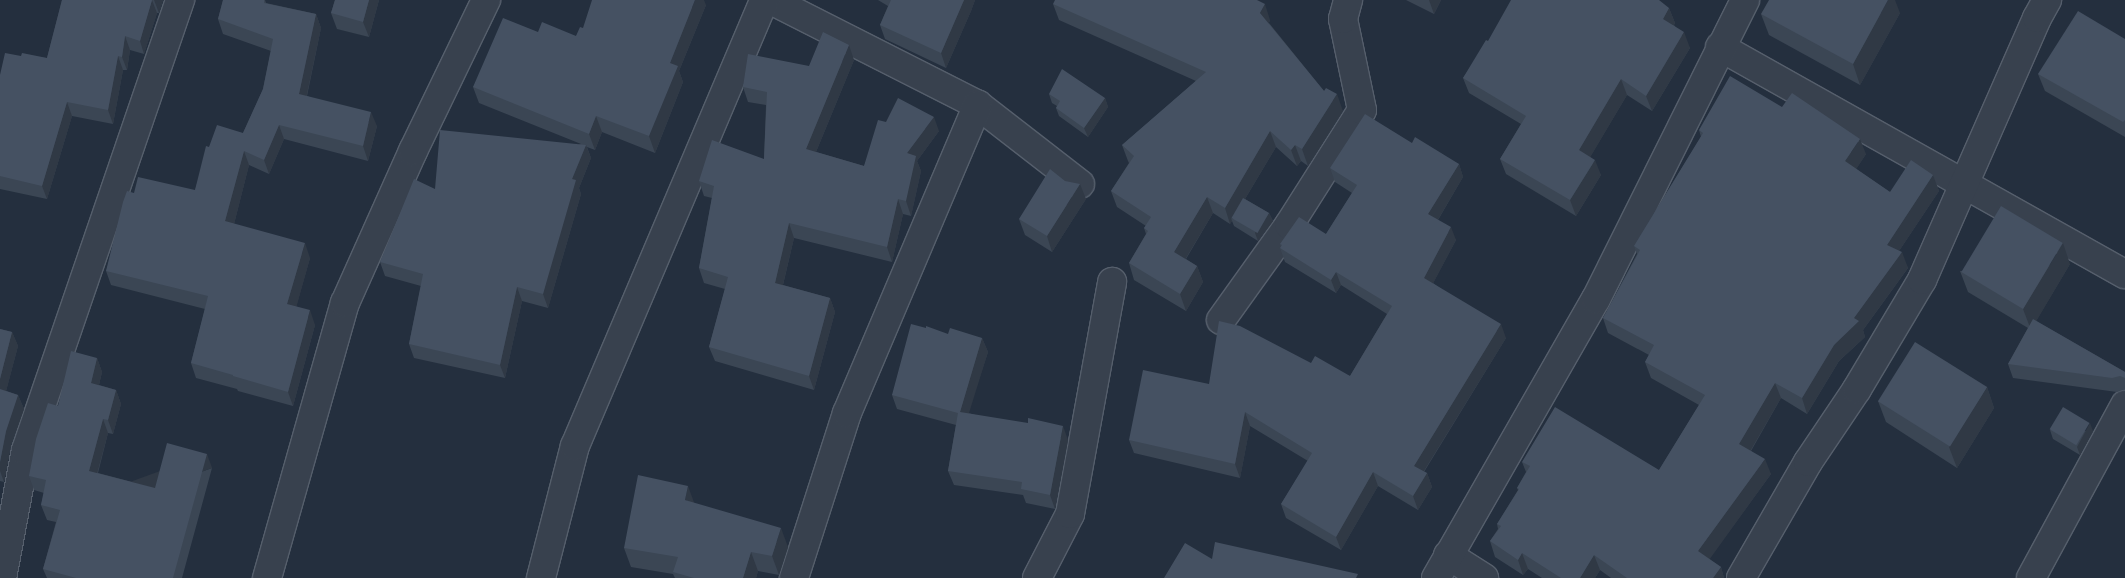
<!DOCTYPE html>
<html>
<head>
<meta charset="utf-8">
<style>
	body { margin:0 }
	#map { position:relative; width:2125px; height:578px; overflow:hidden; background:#242f3e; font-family:"Open Sans",sans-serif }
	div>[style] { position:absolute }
	.roads { filter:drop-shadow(1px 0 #565f6c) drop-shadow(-1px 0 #565f6c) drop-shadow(0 1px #565f6c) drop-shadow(0 -1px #565f6c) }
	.minor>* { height:28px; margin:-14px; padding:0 14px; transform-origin:14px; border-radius:14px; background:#38414e }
	.wall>* { inset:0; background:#3b4654 }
	.shaded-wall>* { inset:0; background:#303945; transform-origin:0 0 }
	.building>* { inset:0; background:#455162; transform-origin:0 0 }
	span { translate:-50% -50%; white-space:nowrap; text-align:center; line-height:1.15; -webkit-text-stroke:4.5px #1d2633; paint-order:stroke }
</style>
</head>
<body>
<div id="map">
	<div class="roads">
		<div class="minor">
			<i style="left:771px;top:0;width:232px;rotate:26.9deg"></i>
			<i style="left:978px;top:105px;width:129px;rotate:37.8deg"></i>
			<i style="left:1720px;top:47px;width:464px;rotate:29.3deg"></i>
			<i style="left:1221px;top:320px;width:117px;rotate:-54.4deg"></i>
			<i style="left:1289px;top:225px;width:136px;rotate:-57.6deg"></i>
			<i style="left:1362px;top:110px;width:93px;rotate:-101.8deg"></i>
			<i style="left:1343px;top:19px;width:20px;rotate:-75deg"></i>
			<i style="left:1448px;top:555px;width:43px;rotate:32.6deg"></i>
			<i style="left:2px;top:578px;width:130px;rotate:-79.4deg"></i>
			<i style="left:26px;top:450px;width:476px;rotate:-71.1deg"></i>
			<i style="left:267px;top:578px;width:286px;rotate:-74.2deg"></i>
			<i style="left:345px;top:303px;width:167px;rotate:-65.9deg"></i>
			<i style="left:413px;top:151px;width:168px;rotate:-64.2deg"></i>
			<i style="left:541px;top:578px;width:136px;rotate:-75.6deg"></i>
			<i style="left:575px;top:446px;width:484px;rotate:-67deg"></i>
			<i style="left:794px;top:578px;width:173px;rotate:-72.2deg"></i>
			<i style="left:847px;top:413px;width:335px;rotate:-67deg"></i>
			<i style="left:1037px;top:578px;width:72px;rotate:-62.7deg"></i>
			<i style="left:1070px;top:514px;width:236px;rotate:-79.7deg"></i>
			<i style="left:1436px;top:578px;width:322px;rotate:-60.2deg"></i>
			<i style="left:1596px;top:299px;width:334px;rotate:-63.5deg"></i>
			<i style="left:1741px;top:578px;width:134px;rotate:-60deg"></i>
			<i style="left:1808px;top:462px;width:88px;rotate:-56.1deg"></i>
			<i style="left:1857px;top:389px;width:127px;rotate:-59.2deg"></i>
			<i style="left:1922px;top:280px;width:286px;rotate:-66.3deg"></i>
			<i style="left:2037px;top:18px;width:21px;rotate:-61deg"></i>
			<i style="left:2031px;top:578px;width:197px;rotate:-61.5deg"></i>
		</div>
	</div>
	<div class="wall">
		<i style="clip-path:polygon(62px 0,163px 0,159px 13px,157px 13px,144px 54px,130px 50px,127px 70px,123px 70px,113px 124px,72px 116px,47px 199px,0 189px,0 75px,21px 56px,47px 58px)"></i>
		<i style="clip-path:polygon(223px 0,265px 0,266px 3px,316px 14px,321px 28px,307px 96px,377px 126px,368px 161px,284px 139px,269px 174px,249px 165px,234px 224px,310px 258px,296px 307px,315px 325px,293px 406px,238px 391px,237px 389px,196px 378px,191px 363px,205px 309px,111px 285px,106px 271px,134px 193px,195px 190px,209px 147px,243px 133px,263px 89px,271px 51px,223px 34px,218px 19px)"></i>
		<i style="clip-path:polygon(335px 0,379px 0,369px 37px,337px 29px,331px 13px)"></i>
		<i style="clip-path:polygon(878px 0,975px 0,971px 11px,946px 68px,885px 39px,880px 25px,888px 6px)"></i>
		<i style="clip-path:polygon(1406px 0,1441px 0,1434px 14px)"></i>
		<i style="clip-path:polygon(1053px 4px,1270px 20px,1269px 23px,1324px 91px,1343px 111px,1308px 166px,1301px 161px,1297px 166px,1276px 147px,1245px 199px,1269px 213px,1273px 221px,1258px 241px,1234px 226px,1232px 221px,1230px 224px,1213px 213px,1186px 259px,1197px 266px,1203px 282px,1186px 311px,1134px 280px,1129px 263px,1146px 234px,1144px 228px,1146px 226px,1117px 207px,1111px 191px,1129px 163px,1128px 161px,1122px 145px,1196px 81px,1059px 20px)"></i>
		<i style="clip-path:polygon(706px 5px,679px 71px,683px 82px,655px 153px,602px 132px,595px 150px,587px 147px,591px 158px,579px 188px,581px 194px,548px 308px,522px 301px,505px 378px,414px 358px,409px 344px,421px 286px,385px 276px,380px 262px,435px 189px,581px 144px,479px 103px,473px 87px,538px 32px,576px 36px,583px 28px)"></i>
		<i style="clip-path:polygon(1669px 8px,1675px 23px,1674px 25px,1690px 48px,1652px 111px,1627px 95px,1590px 157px,1601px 175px,1576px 216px,1506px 174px,1500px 159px,1521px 124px,1469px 93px,1463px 78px,1488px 41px)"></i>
		<i style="clip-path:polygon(1900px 13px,1860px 85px,1769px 35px,1761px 14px)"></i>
		<i style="clip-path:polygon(2125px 39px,2125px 137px,2045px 91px,2038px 74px)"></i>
		<i style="clip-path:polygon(854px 60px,816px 152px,864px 166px,886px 122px,939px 131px,917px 161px,921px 171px,911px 216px,903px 214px,892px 262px,794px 238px,783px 285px,830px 298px,835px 312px,814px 390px,715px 361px,709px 347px,725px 289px,704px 283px,699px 268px,712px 198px,704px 196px,699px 181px,764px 159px,766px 105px,748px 102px,743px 87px,809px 66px)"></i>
		<i style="clip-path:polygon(1049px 94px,1105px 98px,1108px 107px,1088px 137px,1059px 116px,1056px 108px,1057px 106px,1052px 103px)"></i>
		<i style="clip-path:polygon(1699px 130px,1866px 154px,1856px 169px,1890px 192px,1933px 175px,1939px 191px,1899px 251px,1908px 268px,1863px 330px,1865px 337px,1839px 361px,1807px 414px,1781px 398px,1751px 451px,1771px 474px,1709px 559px,1721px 567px,1724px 578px,1611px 578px,1600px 570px,1595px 578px,1542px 578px,1528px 569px,1523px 575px,1495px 557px,1490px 541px,1498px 529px,1497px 524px,1518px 490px,1517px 488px,1526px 472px,1522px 462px,1659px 470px,1699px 405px,1651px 378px,1645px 362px,1649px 355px,1608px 333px,1603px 318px,1637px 254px,1634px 246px,1701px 137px)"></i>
		<i style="clip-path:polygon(1412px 143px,1459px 164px,1463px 177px,1438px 220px,1456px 240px,1433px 283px,1506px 338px,1424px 472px,1427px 473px,1432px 487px,1418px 510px,1378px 486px,1341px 550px,1286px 518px,1281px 504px,1308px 461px,1250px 426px,1240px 478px,1134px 453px,1129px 440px,1209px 384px,1311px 363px,1350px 376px,1387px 314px,1341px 285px,1336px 293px,1285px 262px,1280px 248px,1281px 247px,1280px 244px,1326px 234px,1352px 193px,1335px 182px,1330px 168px)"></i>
		<i style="clip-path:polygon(1086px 199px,1052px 252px,1025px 235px,1019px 219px)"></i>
		<i style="clip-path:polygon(2070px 264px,2036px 321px,2125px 372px,2125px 389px,2117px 392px,2013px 378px,2008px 364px,2028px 328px,1968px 292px,1960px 271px)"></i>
		<i style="clip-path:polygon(0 329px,12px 332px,18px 346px,6px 391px,18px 395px,24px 409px,11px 445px,4px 482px,0 481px)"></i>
		<i style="clip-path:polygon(948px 334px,982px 338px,988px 352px,968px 413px,1068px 440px,1055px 509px,1026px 503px,1023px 495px,954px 485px,948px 471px,956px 425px,897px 409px,892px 395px)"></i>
		<i style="clip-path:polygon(97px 358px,102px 372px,99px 385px,116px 390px,121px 404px,113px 434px,108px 433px,98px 473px,155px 488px,212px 468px,182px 578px,47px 578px,43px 569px,56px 522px,47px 520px,41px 505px,44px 493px,34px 490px,29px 476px,58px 406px)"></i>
		<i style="clip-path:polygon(1987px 387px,1994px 408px,1957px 468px,1886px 422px,1878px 401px)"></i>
		<i style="clip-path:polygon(2050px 430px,2093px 431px,2080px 455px,2053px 439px)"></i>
		<i style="clip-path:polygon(694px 503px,788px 547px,779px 575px,758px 571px,756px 578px,675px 578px,673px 574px,631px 567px,624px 548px)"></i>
	</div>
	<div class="shaded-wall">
		<i style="clip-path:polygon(152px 0,157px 13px,144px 54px,140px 41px)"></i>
		<i style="clip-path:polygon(154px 0,163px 0,159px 13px)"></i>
		<i style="clip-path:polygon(369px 0,379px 0,369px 37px,363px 22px)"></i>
		<i style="clip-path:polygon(695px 0,704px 0,706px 5px,679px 71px,683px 82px,655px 153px,649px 136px,670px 63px)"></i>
		<i style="clip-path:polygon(964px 0,975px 0,971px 11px,946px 68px,941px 53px)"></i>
		<i style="clip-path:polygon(1429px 0,1441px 0,1434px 14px)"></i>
		<i style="clip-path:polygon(1888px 0,1895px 0,1900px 13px,1860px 85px,1853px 64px)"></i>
		<i style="clip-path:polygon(1265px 4px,1270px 20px,1266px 29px,1260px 13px)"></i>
		<i style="clip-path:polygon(1669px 8px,1675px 23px,1668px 34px,1663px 19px)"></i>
		<i style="clip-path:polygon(316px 14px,321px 28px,304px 108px,299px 94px)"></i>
		<i style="clip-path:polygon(1684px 32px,1690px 48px,1652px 111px,1646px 96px)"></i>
		<i style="clip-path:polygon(125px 36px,130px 50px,127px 70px,122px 57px)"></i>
		<i style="clip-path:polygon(849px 45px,854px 60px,811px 164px,806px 149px)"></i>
		<i style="clip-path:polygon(118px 56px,123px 70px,113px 124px,108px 110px)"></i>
		<i style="clip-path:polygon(1621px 79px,1627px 95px,1585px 166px,1579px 150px)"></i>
		<i style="clip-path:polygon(1337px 94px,1343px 111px,1308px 166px,1302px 149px)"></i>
		<i style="clip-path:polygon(1105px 98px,1108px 107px,1088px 137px,1084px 128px)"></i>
		<i style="clip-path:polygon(67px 102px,72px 116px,47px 199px,42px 186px)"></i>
		<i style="clip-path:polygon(371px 112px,377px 126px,368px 161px,363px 146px)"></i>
		<i style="clip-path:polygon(596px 116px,602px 132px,595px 150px,589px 134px)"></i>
		<i style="clip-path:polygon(934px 117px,939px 131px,917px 161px,921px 171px,911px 216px,906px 201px,907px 153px)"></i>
		<i style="clip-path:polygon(279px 125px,284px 139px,269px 174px,264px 160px)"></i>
		<i style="clip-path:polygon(1270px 131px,1276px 147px,1233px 219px,1231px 218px,1232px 221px,1230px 224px,1225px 208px)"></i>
		<i style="clip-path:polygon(1860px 139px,1866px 154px,1851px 177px,1845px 161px)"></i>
		<i style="clip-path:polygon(586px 145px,591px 158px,579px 188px,581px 194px,548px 308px,543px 294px,572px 179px)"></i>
		<i style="clip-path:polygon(1295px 145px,1301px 161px,1297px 166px,1291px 150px)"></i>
		<i style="clip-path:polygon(244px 151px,249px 165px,231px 236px,225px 221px)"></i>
		<i style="clip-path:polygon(1595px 160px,1601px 175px,1576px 216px,1570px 200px)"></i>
		<i style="clip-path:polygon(1459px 164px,1463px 177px,1433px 228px,1428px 214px)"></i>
		<i style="clip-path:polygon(1933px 175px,1939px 191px,1893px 260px,1887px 245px)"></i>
		<i style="clip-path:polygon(1080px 184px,1086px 199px,1052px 252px,1047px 236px)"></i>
		<i style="clip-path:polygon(1207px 197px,1213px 213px,1180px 268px,1174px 252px)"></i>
		<i style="clip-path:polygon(898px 199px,903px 214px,892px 262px,887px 247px)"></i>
		<i style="clip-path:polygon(1269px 213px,1273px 221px,1258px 241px,1255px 233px)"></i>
		<i style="clip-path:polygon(789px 223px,794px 238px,780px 297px,775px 283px)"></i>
		<i style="clip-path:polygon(1451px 227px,1456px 240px,1429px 291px,1424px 278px)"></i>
		<i style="clip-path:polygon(305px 243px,310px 258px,293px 319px,287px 304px)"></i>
		<i style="clip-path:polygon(2063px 243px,2070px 264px,2031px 330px,2023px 309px)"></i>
		<i style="clip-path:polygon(1902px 252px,1908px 268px,1863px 330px,1865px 337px,1839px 361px,1807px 414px,1802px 398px,1834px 345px)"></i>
		<i style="clip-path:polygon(1197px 266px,1203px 282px,1186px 311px,1180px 294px)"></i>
		<i style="clip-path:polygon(1336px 272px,1341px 285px,1336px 293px,1331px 280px)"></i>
		<i style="clip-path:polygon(517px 287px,522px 301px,505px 378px,500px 365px)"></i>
		<i style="clip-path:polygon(830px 298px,835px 312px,814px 390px,809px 376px)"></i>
		<i style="clip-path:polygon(310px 310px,315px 325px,293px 406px,288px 392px)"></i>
		<i style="clip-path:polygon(1501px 324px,1506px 338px,1419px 479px,1414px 466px)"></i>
		<i style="clip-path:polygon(12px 332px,18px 346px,3px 403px,0 395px,0 379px)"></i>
		<i style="clip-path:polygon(982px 338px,988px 352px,965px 426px,960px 412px)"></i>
		<i style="clip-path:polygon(97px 358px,102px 372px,96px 397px,91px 383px)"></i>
		<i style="clip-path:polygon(1775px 383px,1781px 398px,1745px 460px,1739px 444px)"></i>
		<i style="clip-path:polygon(1987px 387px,1994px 408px,1957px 468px,1949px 447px)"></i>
		<i style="clip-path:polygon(116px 390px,121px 404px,113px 434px,108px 420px)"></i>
		<i style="clip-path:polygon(18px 395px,24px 409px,11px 445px,4px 482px,0 471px,0 462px,6px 431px)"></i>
		<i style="clip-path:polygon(1245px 412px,1250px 426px,1240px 478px,1235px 464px)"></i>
		<i style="clip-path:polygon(103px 419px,108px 433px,94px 485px,89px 471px)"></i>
		<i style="clip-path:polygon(2090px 423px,2093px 431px,2080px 455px,2077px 447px)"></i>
		<i style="clip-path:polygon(1063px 426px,1068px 440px,1055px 509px,1050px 495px)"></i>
		<i style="left:207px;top:454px;width:15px;height:129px;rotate:70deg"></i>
		<i style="clip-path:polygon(1765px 459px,1771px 474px,1704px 567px,1698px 551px)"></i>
		<i style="clip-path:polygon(1373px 472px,1378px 486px,1341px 550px,1336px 537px)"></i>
		<i style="clip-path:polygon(1427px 473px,1432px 487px,1418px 510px,1413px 496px)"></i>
		<i style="clip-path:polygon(688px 486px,695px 505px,685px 500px)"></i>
		<i style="clip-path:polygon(781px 528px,788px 547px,779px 575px,772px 556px)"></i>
		<i style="clip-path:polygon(751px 552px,758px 571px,756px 578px,743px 578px)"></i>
		<i style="clip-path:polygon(1522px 553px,1528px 569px,1523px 575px,1518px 560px)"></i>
		<i style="clip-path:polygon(1594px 555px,1600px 570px,1595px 578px,1580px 578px)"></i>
		<i style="clip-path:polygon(1721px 567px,1724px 578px,1713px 578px)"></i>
	</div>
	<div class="building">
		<i style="clip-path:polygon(62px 0,152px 0,140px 41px,125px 36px,122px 57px,118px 56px,108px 110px,67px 102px,42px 186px,0 176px,0 75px,5px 53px,21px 56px,22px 53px,47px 58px)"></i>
		<i style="clip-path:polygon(223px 0,264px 0,264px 3px,316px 14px,299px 94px,371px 112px,363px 146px,279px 125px,264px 160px,244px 151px,225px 221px,305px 243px,287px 304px,310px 310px,288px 392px,233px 376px,233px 375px,191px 363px,208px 296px,106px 271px,123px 202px,127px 191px,134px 193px,138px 177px,195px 190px,206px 146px,209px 147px,217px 125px,243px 133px,263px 89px,273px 39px,218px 19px)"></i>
		<i style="clip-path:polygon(335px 0,369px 0,363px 22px,331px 13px)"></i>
		<i style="clip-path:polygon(592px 0,695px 0,670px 63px,678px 66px,649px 136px,596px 116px,589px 134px,473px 87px,503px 18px,538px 32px,542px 22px,576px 36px,580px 27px,583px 28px)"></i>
		<i style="clip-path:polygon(891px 0,964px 0,941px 53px,880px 25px)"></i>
		<i style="clip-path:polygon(1055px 0,1257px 0,1265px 4px,1260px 13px,1324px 91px,1326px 88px,1337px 94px,1302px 149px,1295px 145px,1291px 150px,1270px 131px,1225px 208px,1207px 197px,1174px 252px,1197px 266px,1180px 294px,1129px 263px,1148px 231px,1144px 228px,1151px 217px,1111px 191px,1134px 156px,1122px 145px,1206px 72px,1053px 4px)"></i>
		<i style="clip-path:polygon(1511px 0,1659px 0,1669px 8px,1663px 19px,1684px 32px,1646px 96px,1621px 79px,1579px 150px,1595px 160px,1570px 200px,1500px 159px,1526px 116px,1463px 78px,1486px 40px,1488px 41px)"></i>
		<i style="clip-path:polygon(1769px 0,1888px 0,1853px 64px,1761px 14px)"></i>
		<i style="clip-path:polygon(2078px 11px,2125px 39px,2125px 120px,2123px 122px,2038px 74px)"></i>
		<i style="clip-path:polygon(823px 32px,849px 45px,806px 149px,864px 166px,878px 120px,886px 122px,898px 98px,934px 117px,907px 153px,916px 156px,906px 201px,898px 199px,887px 247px,789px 223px,775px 283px,830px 298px,809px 376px,709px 347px,728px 277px,699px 268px,714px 186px,699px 181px,712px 140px,764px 159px,767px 92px,743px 87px,748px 54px,809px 66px)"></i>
		<i style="clip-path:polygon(1062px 69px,1105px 98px,1084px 128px,1056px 108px,1060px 101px,1049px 94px)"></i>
		<i style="clip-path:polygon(1730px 76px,1782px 107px,1792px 93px,1860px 139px,1845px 161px,1890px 192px,1911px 160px,1933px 175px,1887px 245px,1902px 252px,1854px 318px,1859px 321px,1834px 345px,1802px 398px,1775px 383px,1739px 444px,1765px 459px,1698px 551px,1721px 567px,1713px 578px,1627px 578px,1594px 555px,1580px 578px,1561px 578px,1522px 553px,1518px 560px,1490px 541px,1501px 526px,1497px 524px,1519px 489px,1517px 488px,1530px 466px,1522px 462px,1555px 407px,1659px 470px,1705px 395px,1645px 362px,1654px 345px,1603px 318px,1640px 250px,1634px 246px,1703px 133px,1699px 130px)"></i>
		<i style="clip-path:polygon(1365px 114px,1412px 143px,1415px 137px,1459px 164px,1428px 214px,1451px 227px,1424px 278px,1501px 324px,1414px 466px,1427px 473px,1413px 496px,1373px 472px,1336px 537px,1281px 504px,1312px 453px,1245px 412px,1235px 464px,1129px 440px,1143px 370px,1209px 384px,1219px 321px,1240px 326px,1311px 363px,1315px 356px,1350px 376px,1392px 306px,1336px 272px,1331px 280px,1280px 248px,1282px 245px,1280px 244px,1299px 217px,1326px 234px,1357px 185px,1330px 168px)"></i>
		<i style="clip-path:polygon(440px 130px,586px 145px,572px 179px,576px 180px,543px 294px,517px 287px,500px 365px,409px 344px,423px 274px,380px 262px,414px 179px,435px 189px)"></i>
		<i style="clip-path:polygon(1050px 169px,1065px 181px,1080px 184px,1047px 236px,1019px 219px)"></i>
		<i style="left:1243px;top:198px;width:30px;height:23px;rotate:30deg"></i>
		<i style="left:2001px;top:206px;width:72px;height:77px;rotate:31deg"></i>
		<i style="clip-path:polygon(2033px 319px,2125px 372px,2125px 378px,2120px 376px,2112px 378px,2008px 364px)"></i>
		<i style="clip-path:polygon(911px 324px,926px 328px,926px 326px,948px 334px,950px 328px,982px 338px,960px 412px,1028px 423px,1028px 418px,1063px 426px,1050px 495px,1021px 489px,1022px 482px,948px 471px,958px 413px,892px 395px)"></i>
		<i style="clip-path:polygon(0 329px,12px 332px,0 379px)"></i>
		<i style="left:1915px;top:342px;width:85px;height:70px;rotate:32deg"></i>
		<i style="clip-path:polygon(71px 351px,97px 358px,91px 383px,116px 390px,108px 420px,103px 419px,89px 471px,155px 488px,167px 443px,207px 454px,173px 578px,76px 578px,43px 569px,60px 510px,41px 505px,46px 480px,29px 476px,36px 439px,48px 403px,58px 406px)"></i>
		<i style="clip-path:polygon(0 389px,18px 395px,6px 431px,0 462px)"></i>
		<i style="left:2063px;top:407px;width:31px;height:26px;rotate:31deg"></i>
		<i style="clip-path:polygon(638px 475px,688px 486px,685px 500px,781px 528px,772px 556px,751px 552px,743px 578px,694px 578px,673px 572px,678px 557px,624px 548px)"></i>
		<i style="clip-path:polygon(1215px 542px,1358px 574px,1356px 578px,1164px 578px,1185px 543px,1212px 559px)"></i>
	</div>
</div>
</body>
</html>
